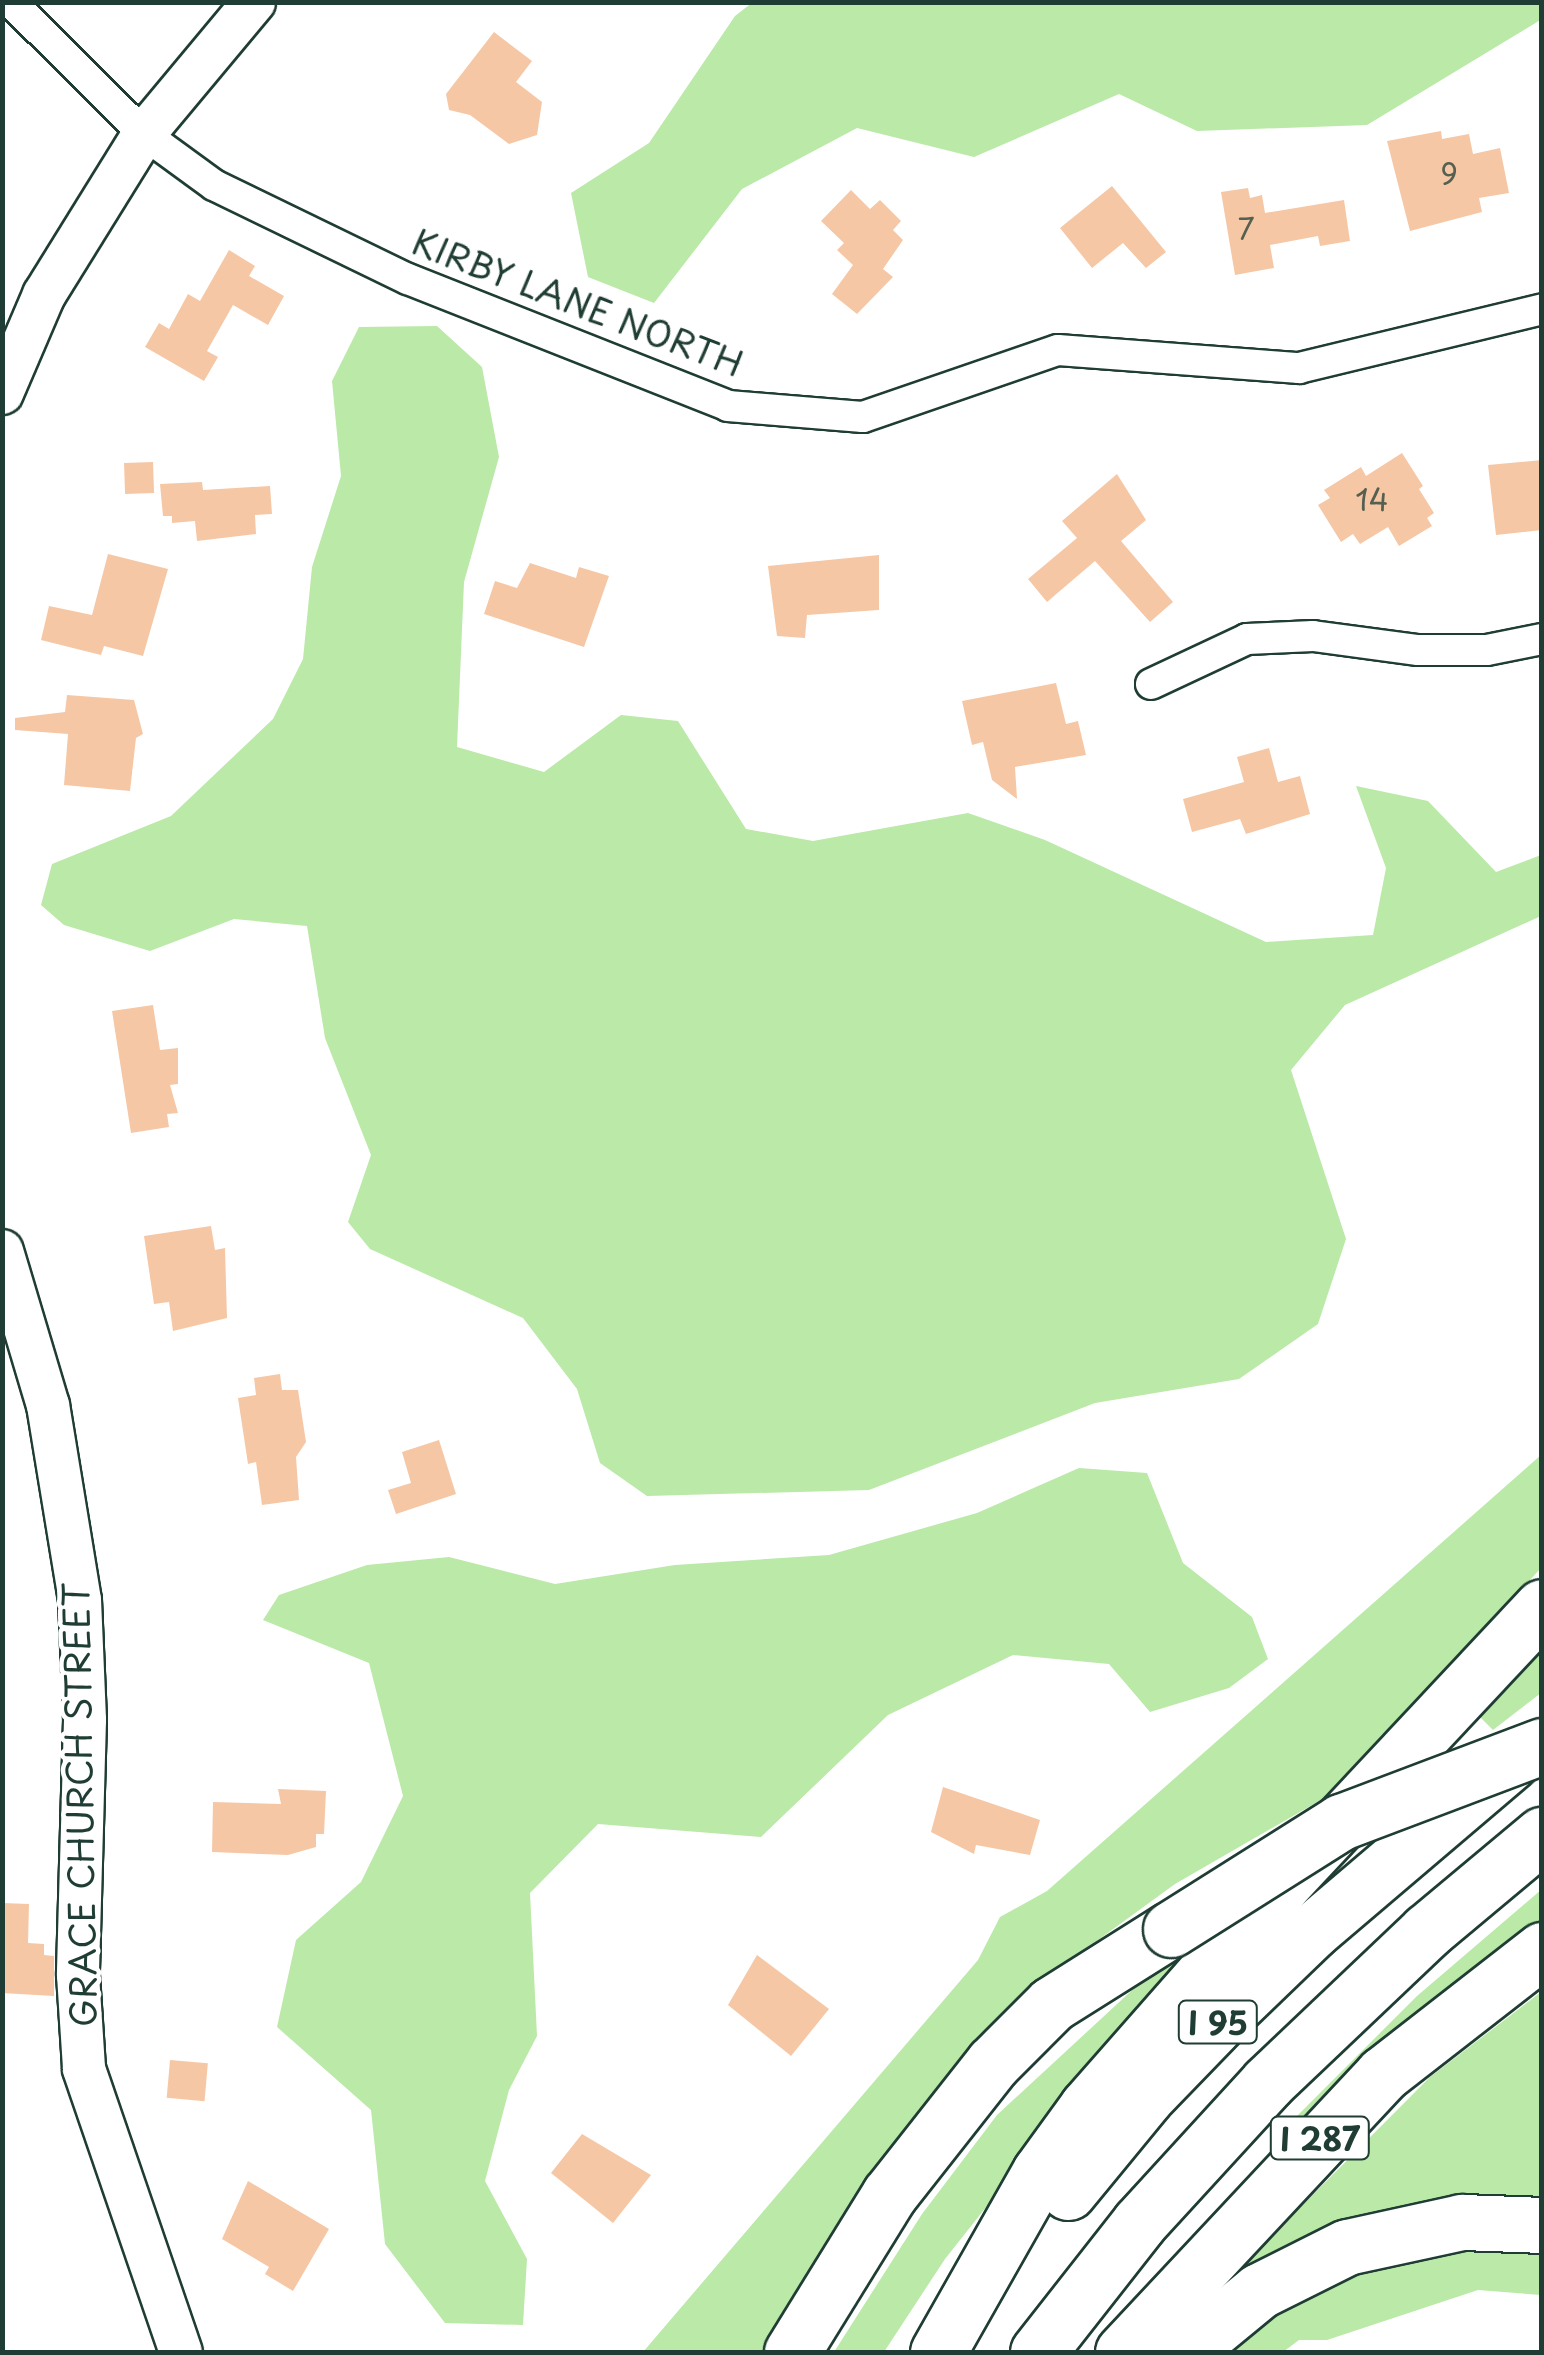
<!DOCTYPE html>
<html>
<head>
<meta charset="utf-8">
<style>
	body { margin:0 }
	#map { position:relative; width:1544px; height:2355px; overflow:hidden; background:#fff; font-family:"Playpen Sans",sans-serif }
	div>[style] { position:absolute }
	.green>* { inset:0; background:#bae9a8 }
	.building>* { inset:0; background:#f6c7a5; transform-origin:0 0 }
	.roads { filter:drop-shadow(2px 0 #1f3d34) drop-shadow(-2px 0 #1f3d34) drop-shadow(0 2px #1f3d34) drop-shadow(0 -2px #1f3d34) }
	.street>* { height:30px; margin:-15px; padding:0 15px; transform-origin:15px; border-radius:15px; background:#fff }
	.secondary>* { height:42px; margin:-21px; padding:0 21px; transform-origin:21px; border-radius:21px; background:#fff }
	.highway>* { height:55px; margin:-27.5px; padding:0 27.5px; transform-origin:27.5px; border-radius:27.5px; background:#fff }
	.bridges { filter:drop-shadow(2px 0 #1f3d34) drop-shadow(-2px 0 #1f3d34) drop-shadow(0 2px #1f3d34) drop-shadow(0 -2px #1f3d34) }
	.highway-bridge>* { height:55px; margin:-27.5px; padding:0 27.5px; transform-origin:27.5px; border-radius:27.5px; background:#fff }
	span { translate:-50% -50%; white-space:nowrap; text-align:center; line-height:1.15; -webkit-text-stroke:9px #fff; paint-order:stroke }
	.number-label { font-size:30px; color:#556050 }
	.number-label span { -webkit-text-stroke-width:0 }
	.shield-label span { padding:2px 8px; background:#fff; border:2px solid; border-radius:8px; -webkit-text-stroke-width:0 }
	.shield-label { font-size:32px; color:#1f3d34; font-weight:700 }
	.street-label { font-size:35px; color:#1f3d34 }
	.frame { position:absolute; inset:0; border:5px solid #1f3d34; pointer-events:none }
</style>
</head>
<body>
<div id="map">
	<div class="green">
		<i style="clip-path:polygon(753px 2px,1541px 2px,1542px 19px,1367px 125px,1197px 131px,1119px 94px,974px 157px,857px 128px,742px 189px,654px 303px,588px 277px,571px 193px,649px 143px,735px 16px)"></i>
		<i style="clip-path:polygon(437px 326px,482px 367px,499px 457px,464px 582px,457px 747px,544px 772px,621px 715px,678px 721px,746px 829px,813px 841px,968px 813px,1045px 840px,1266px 942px,1373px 935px,1386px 868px,1356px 786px,1428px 801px,1496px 872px,1541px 855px,1541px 916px,1345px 1005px,1291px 1070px,1346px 1239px,1318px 1324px,1239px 1379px,1095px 1403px,869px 1490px,647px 1496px,600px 1463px,577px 1389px,523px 1318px,370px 1249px,348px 1222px,371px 1155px,325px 1038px,307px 926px,234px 919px,150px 951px,64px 925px,41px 905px,52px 864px,171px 816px,273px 719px,303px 659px,312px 567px,341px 476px,332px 381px,359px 327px)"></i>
		<i style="clip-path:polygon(1541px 1455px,1541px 1568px,1338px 1790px,1175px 1884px,1039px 1983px,765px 2352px,643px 2352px,978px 1960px,1000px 1917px,1047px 1891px)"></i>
		<i style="clip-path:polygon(1079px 1468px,1147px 1473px,1183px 1563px,1252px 1617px,1268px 1659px,1229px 1688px,1150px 1712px,1109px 1664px,1013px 1655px,888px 1715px,761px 1837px,598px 1824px,530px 1893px,537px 2036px,509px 2090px,485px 2181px,527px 2259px,523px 2325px,445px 2323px,385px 2244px,371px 2110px,277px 2027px,296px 1940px,361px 1882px,403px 1796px,369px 1663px,263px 1620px,279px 1595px,367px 1565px,449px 1557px,555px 1584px,675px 1565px,829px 1555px,977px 1513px)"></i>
		<i style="clip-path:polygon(1541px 1638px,1541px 1693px,1493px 1730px,1471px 1708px)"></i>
		<i style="clip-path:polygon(1541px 1890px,1541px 1922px,1408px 2026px,1282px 2140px,1276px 2137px,1417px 1996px)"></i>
		<i style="clip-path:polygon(1208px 1938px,1135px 2019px,945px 2259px,884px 2352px,834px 2352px,922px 2214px,997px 2115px,1155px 1969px)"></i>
		<i style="clip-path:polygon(1541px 1992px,1541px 2211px,1234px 2290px,1227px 2281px,1430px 2077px)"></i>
		<i style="clip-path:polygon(1494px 2246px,1541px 2254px,1541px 2295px,1478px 2290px,1327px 2340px,1299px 2340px,1283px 2352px,1227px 2352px,1305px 2294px,1401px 2259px)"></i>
	</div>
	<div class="building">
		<i style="clip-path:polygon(494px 32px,532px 61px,516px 82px,542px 102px,537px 135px,509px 144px,470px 115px,449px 110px,446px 94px)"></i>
		<i style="clip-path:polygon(1441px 131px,1442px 139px,1469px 134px,1473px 154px,1500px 148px,1509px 193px,1479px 198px,1482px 212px,1410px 231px,1387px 141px)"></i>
		<i style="clip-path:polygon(1112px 186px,1166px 252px,1146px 268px,1123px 243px,1092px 268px,1060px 228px)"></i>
		<i style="clip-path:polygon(1248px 188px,1250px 198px,1262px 195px,1265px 213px,1344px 200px,1350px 241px,1320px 246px,1318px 236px,1270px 245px,1274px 268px,1235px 275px,1221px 192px)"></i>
		<i style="clip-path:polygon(851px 190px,870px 209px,880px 200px,901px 221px,893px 230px,903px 240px,883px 269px,893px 277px,857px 314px,832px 294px,853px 265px,837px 250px,844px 243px,821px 221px)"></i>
		<i style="clip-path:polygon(229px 250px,255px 266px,249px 276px,284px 296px,268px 325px,233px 305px,207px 351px,218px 357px,204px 381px,145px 347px,159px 323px,169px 329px,188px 294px,200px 301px)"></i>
		<i style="clip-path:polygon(1402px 453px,1423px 486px,1419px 489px,1434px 513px,1427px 518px,1432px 526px,1399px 546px,1388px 527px,1360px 544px,1353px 534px,1341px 542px,1318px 505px,1330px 498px,1324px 490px,1361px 467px,1366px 476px)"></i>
		<i style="clip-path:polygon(1542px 460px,1542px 530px,1496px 535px,1488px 465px)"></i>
		<i style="left:153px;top:462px;width:31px;height:29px;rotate:88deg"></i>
		<i style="clip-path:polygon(1117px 474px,1146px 520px,1121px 541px,1173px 602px,1150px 622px,1095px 561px,1047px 602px,1028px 579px,1077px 538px,1062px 521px)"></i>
		<i style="clip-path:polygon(202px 482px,203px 490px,270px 486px,272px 514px,255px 515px,256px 534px,197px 541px,195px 521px,172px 523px,172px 516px,163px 516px,160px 484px)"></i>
		<i style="clip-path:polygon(108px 554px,168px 569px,143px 656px,104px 646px,101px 655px,41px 640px,49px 606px,92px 615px)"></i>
		<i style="clip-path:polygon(879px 555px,879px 610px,807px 615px,805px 638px,777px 636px,768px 566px)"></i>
		<i style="clip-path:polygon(530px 563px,576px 578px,579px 567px,609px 576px,584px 647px,484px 614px,495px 581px,517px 588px)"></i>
		<i style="clip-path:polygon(1056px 683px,1066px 724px,1078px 721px,1086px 755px,1015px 767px,1017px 799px,992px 780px,983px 742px,972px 745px,962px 701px)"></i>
		<i style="clip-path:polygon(67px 695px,134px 700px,143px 734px,136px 738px,130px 791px,64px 785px,68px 734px,15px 730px,15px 718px,65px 712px)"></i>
		<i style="clip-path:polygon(1269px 748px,1278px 782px,1300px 776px,1310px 814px,1246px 834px,1240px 819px,1192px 832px,1183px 799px,1244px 782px,1237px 757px)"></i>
		<i style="clip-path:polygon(153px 1005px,160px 1050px,178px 1048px,178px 1084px,170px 1085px,178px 1113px,167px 1114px,169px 1127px,131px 1133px,112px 1011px)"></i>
		<i style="clip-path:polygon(211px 1226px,215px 1250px,225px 1248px,227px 1318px,173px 1331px,169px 1302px,154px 1304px,144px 1236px)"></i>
		<i style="clip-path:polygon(280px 1374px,282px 1390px,298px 1390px,306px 1442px,296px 1457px,299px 1500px,262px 1505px,256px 1462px,248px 1464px,238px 1398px,256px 1395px,254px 1378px)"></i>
		<i style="clip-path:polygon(439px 1440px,456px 1494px,396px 1514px,388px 1490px,411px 1483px,402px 1452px)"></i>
		<i style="clip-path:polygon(943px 1787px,1040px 1820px,1030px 1855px,976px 1845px,974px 1854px,931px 1832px)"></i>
		<i style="clip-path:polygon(278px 1789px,326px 1791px,324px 1834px,316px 1834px,316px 1847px,288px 1855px,212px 1852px,213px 1802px,281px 1804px)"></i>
		<i style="clip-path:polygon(2px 1903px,29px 1904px,28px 1943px,44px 1944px,44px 1955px,54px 1956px,54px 1996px,2px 1993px)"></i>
		<i style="clip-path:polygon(757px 1955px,829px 2009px,791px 2056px,728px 2005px)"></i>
		<i style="left:170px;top:2060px;width:38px;height:38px;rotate:5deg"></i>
		<i style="clip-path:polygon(582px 2134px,651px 2175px,613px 2223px,551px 2173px)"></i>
		<i style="clip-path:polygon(248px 2181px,329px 2229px,293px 2291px,265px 2274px,269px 2267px,222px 2239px)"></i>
	</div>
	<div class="roads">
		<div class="street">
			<i style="left:11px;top:2px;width:187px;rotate:44.8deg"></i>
			<i style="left:144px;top:134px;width:87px;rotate:36.1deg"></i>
			<i style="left:214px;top:185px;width:216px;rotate:25.9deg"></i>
			<i style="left:408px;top:279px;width:344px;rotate:21.6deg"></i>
			<i style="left:728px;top:406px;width:135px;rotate:4.7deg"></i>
			<i style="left:863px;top:417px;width:206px;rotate:-19deg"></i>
			<i style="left:1058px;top:350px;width:242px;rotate:4.3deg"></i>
			<i style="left:1299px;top:368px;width:250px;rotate:-13.6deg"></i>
			<i style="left:1151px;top:684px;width:106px;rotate:-25.1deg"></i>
			<i style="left:1247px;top:639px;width:66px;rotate:-2.6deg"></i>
			<i style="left:1313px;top:636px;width:106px;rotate:7.6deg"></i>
			<i style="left:1418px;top:650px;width:69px"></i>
			<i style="left:1487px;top:650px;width:56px;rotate:-11.3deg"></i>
		</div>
		<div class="secondary">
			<i style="left:2px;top:393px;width:107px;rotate:-66.8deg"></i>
			<i style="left:44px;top:295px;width:190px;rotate:-58.2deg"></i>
			<i style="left:144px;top:134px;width:172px;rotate:-50.2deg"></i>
			<i style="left:2px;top:1251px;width:161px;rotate:73.4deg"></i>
			<i style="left:48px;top:1405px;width:198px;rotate:80.7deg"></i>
			<i style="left:80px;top:1600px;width:120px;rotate:87.6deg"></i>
			<i style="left:85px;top:1720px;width:255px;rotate:91.6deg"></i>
			<i style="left:78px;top:1975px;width:94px;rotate:86.3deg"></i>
			<i style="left:84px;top:2069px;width:299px;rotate:71.1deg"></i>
		</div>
		<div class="highway">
			<i style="left:1068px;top:2192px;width:123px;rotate:-50.6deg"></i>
			<i style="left:1146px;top:2097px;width:118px;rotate:-46deg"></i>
			<i style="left:1228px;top:2012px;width:115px;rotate:-43.9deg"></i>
			<i style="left:1311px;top:1932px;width:262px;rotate:-40.4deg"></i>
			<i style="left:792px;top:2352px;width:185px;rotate:-58.3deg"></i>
			<i style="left:889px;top:2195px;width:168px;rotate:-51.8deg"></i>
			<i style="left:993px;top:2063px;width:83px;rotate:-45deg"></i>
			<i style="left:1052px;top:2004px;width:141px;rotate:-32.2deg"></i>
			<i style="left:938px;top:2352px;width:207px;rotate:-60.5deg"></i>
			<i style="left:1040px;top:2172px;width:80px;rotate:-54.1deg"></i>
			<i style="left:1087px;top:2107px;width:293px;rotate:-48.7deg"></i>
			<i style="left:1280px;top:1887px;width:383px;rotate:-46.9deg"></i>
			<i style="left:1038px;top:2352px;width:164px;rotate:-51.9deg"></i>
			<i style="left:1139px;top:2223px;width:191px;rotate:-47.5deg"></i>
			<i style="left:1268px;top:2082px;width:219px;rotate:-43.5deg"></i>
			<i style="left:1427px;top:1931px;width:150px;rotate:-39.9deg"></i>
			<i style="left:1123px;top:2352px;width:381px;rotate:-46.9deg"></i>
			<i style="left:1383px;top:2074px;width:202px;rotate:-37.9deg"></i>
			<i style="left:1185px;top:2352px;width:96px;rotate:-39.5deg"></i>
			<i style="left:1259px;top:2291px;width:98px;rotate:-26.6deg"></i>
			<i style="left:1347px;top:2247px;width:118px;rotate:-12.3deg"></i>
			<i style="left:1462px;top:2222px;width:80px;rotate:2.1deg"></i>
		</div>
	</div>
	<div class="bridges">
		<div class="highway-bridge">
			<i style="left:1171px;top:1929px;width:201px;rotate:-32.2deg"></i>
			<i style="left:1341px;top:1822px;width:215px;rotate:-20.7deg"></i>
		</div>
	</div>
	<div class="number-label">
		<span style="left:1449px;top:173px">9</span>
		<span style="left:1246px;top:228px">7</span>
		<span style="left:1372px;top:499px">14</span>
	</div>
	<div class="shield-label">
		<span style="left:1218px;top:2022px">I 95</span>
		<span style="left:1320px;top:2138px">I 287</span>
	</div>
	<div class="street-label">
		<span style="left:578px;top:302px;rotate:21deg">KIRBY LANE NORTH</span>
		<span style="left:79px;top:1805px;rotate:-91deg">GRACE CHURCH STREET</span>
	</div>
	<div class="frame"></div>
</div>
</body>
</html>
